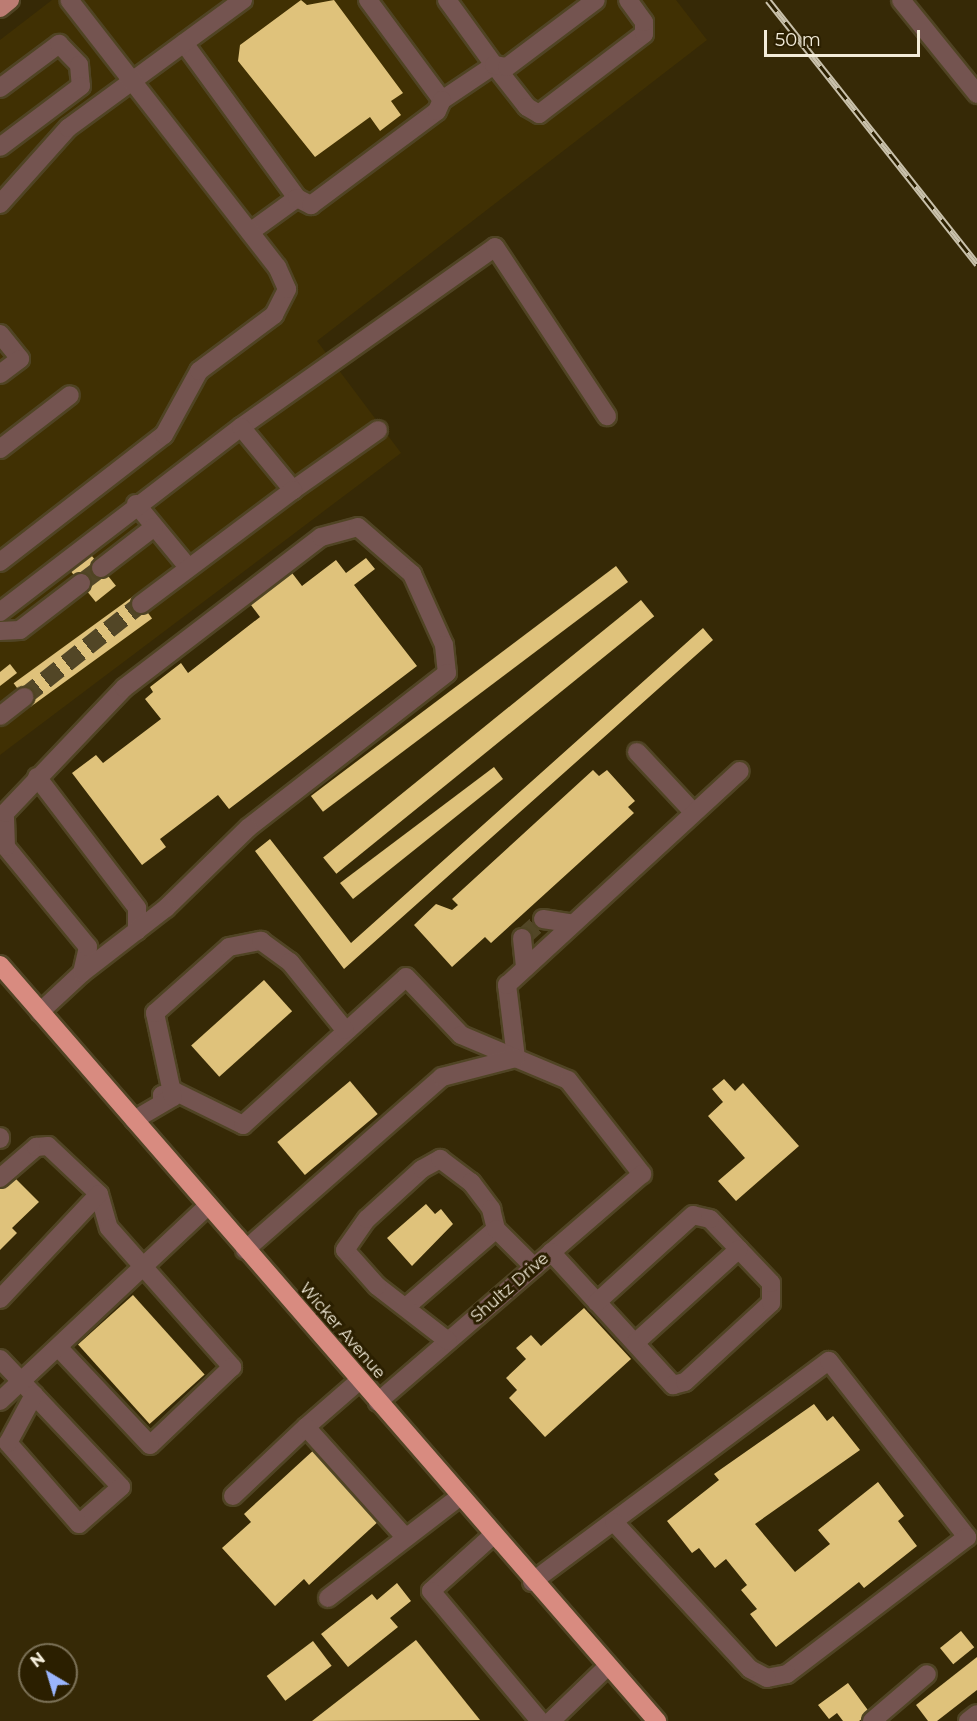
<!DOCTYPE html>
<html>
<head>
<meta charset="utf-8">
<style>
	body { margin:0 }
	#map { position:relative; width:977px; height:1721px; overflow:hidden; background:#362906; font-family:Montserrat,sans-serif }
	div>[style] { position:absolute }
	.built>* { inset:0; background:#403003 }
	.building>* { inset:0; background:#dfc27b; transform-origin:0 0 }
	.minor-tunnel>* { height:18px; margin-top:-9px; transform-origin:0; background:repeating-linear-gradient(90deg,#524626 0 18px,transparent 0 27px) }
	.roads { filter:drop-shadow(2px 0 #504424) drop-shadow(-2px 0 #504424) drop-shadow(0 2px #504424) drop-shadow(0 -2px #504424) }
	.minor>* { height:18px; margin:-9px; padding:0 9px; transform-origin:9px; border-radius:9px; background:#745450 }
	.major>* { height:18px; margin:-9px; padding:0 9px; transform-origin:9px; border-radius:9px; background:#bc7c73 }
	.highway>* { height:18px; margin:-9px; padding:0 9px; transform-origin:9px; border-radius:9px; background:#d88b80 }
	.rail>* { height:7px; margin-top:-3.5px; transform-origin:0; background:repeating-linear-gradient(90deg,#2b1f00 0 14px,#c9c1ab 0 28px); box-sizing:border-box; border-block:2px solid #c9c1ab }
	span { translate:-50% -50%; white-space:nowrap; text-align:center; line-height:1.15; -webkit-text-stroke:6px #2b1f00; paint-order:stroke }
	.street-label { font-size:16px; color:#f3ecd9 }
	.north { position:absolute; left:18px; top:1643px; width:60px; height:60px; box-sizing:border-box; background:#2b1f00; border:2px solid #7b7157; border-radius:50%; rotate:322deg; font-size:16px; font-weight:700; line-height:24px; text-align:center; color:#f3ecd9 }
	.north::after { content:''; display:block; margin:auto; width:21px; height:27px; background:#9ab5fd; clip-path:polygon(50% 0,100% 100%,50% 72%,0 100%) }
	.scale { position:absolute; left:764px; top:30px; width:156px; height:27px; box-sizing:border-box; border:3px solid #f3ecd9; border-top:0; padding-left:8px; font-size:18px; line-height:21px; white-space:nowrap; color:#f3ecd9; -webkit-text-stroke:4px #2b1f00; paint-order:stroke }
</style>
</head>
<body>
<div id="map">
	<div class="built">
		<i style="clip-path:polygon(52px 0,676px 0,707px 40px,317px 341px,401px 453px,0 755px,0 40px)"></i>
	</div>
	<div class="building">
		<i style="clip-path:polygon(301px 0,307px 5px,334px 0,403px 93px,391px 101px,401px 115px,380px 131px,370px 117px,315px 157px,238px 61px,240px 45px)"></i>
		<i style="left:87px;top:550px;width:46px;height:26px;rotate:51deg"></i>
		<i style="clip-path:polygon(366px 558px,375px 569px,354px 585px,417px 666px,229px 809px,218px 795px,160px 839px,166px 847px,142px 865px,72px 773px,96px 755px,103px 763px,161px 719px,145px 699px,153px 692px,150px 687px,181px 663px,188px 673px,260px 617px,248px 601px,289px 569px,302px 586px,336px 560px,346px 573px)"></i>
		<i style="left:616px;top:566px;width:20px;height:382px;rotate:53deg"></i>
		<i style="left:135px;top:595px;width:29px;height:150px;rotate:54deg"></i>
		<i style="left:641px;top:600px;width:21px;height:409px;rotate:51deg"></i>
		<i style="clip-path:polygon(703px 628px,713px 640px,344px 969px,255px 851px,270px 839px,351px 943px)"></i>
		<i style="clip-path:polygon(10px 664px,17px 673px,0 686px,0 672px)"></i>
		<i style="clip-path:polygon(494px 767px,503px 779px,353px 899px,340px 883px)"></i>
		<i style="clip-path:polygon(593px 770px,599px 776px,607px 770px,635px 801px,628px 807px,634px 813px,491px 943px,485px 937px,452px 967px,414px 925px,436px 904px,452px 910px,458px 905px,452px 899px)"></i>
		<i style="left:264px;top:980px;width:42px;height:98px;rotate:48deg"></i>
		<i style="clip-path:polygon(724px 1079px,735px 1091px,743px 1083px,799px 1146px,736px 1201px,718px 1181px,745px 1158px,708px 1116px,723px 1102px,712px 1089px)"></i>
		<i style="left:350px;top:1081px;width:43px;height:95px;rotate:50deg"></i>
		<i style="clip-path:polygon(11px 1174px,39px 1202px,12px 1228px,17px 1233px,0 1250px,0 1184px)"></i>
		<i style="clip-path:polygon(426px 1204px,435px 1214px,441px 1209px,453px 1224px,412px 1266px,387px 1238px)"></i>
		<i style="left:133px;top:1295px;width:107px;height:74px;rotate:48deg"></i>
		<i style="clip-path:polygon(584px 1308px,631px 1359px,545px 1437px,509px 1398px,517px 1390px,506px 1378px,526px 1359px,516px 1348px,531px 1335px,541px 1346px)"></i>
		<i style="clip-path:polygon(814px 1404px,827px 1421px,833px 1416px,860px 1450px,755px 1524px,795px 1572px,830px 1544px,818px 1530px,878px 1482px,904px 1516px,898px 1521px,917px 1546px,864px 1588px,859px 1582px,776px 1647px,750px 1614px,757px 1609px,741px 1590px,747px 1585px,726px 1559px,715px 1568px,699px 1548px,692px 1553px,667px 1521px,719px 1480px,714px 1474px)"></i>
		<i style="clip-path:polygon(316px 1448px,381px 1519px,309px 1585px,304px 1579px,275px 1606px,222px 1548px,251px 1522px,244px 1514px)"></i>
		<i style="clip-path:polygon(397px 1583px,411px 1601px,390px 1618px,398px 1627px,348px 1667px,321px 1634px,372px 1594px,377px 1600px)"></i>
		<i style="left:961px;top:1631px;width:21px;height:27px;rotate:51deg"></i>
		<i style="clip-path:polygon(416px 1640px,480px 1720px,312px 1721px)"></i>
		<i style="left:313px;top:1641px;width:31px;height:58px;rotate:53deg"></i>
		<i style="clip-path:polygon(977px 1657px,977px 1690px,937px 1721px,928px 1721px,916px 1705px)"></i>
		<i style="clip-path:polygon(848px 1683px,870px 1713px,859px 1721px,843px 1721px,837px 1713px,829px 1719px,818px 1705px)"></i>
	</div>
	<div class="minor-tunnel">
		<i style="left:81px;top:583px;width:25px;rotate:-37deg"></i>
		<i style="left:24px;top:697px;width:149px;rotate:-38.5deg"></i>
		<i style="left:522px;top:938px;width:28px;rotate:-42deg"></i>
	</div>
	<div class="roads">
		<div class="minor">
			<i style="left:368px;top:0;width:124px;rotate:53.5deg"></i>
			<i style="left:442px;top:100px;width:63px;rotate:-33.9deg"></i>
			<i style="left:494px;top:65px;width:53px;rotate:51.8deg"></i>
			<i style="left:527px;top:107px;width:14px;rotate:30deg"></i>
			<i style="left:539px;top:114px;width:132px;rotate:-37.3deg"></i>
			<i style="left:644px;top:34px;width:12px;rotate:-90deg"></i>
			<i style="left:644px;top:22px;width:27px;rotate:-126deg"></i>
			<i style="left:447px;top:0;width:80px;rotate:54.1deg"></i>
			<i style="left:494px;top:65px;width:13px;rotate:9deg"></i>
			<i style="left:507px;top:67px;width:111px;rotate:-37deg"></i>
			<i style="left:901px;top:0;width:121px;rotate:51deg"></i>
			<i style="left:184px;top:43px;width:192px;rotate:53.9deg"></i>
			<i style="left:297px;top:198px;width:58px;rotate:144.1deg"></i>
			<i style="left:0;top:88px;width:74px;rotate:-36.7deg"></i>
			<i style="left:59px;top:44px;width:29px;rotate:46deg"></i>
			<i style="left:79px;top:65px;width:21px;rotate:85deg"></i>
			<i style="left:81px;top:86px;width:101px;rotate:143deg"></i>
			<i style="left:297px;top:198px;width:16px;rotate:27deg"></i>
			<i style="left:311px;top:205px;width:157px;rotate:-36.7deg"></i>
			<i style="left:437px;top:111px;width:12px;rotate:-66deg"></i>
			<i style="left:0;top:204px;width:102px;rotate:-48.2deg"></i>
			<i style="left:68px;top:128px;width:217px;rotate:-36.2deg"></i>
			<i style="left:0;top:334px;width:32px;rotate:51deg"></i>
			<i style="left:20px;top:359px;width:25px;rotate:143deg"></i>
			<i style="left:241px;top:427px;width:311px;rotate:-35.3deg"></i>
			<i style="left:495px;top:247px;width:203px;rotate:56.5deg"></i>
			<i style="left:0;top:449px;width:88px;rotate:-37.6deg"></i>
			<i style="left:293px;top:490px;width:104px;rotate:-35.2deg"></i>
			<i style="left:136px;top:504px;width:82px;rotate:50.5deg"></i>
			<i style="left:0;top:562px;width:207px;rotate:-37.8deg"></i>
			<i style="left:164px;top:435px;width:73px;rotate:-61.3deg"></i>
			<i style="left:199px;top:371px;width:94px;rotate:-36.7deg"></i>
			<i style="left:274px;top:315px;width:29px;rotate:-63deg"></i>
			<i style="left:287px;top:289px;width:24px;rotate:-114deg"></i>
			<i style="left:277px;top:267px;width:338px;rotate:-127.9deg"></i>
			<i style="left:101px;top:568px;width:67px;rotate:-37.7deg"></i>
			<i style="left:0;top:612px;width:304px;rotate:-37.5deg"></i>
			<i style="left:241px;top:427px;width:82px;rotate:50.5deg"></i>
			<i style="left:293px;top:490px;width:190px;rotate:143.1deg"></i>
			<i style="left:0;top:631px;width:20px;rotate:-3deg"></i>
			<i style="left:20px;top:630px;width:77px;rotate:-37.6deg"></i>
			<i style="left:0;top:716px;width:31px;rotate:-38deg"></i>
			<i style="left:637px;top:752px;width:83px;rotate:46.9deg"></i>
			<i style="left:37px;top:777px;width:165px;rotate:52.6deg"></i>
			<i style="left:137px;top:908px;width:23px;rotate:90deg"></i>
			<i style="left:543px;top:919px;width:30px;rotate:9deg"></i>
			<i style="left:522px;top:938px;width:30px;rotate:84deg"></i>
			<i style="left:40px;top:1012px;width:57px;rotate:-42.9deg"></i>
			<i style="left:82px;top:973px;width:27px;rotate:-77deg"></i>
			<i style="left:88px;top:947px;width:129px;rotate:-129.4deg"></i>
			<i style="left:6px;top:847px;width:34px;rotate:-92deg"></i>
			<i style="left:5px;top:813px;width:173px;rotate:-46.4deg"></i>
			<i style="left:124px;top:688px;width:248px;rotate:-37.5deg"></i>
			<i style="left:321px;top:537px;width:38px;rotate:-15deg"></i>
			<i style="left:358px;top:527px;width:72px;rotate:41deg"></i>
			<i style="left:412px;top:574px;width:78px;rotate:65.7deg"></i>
			<i style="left:444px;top:645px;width:28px;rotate:84deg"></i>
			<i style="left:447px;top:673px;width:252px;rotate:142.1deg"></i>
			<i style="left:248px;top:828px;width:115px;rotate:135.7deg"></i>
			<i style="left:166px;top:908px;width:106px;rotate:142.3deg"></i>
			<i style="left:516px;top:1058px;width:74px;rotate:-97deg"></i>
			<i style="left:507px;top:985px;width:316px;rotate:-42.6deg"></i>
			<i style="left:162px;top:1101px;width:6px;rotate:-90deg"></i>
			<i style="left:162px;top:1095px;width:13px;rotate:-18deg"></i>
			<i style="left:174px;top:1091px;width:77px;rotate:26.2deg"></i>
			<i style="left:243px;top:1125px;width:220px;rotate:-42.2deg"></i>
			<i style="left:406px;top:977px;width:80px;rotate:46.5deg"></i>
			<i style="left:461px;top:1035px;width:116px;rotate:22.8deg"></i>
			<i style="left:568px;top:1080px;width:120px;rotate:51.8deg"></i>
			<i style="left:642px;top:1174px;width:349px;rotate:139.2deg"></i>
			<i style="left:134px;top:1120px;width:45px;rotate:-30.5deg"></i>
			<i style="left:173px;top:1097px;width:86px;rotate:-102.1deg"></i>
			<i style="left:155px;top:1013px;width:99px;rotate:-41.7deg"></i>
			<i style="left:229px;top:947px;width:33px;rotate:-11deg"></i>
			<i style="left:261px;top:941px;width:36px;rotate:36deg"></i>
			<i style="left:290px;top:962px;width:87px;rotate:51deg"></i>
			<i style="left:0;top:1137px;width:2px;rotate:90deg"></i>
			<i style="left:0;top:1178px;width:48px;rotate:-40.7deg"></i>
			<i style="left:36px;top:1147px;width:12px;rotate:-5deg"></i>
			<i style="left:48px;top:1146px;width:70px;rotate:43.3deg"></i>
			<i style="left:99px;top:1194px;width:35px;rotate:74deg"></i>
			<i style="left:109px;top:1228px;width:186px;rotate:48.5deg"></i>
			<i style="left:232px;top:1367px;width:113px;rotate:136.4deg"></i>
			<i style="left:150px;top:1445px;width:134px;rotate:-133.2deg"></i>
			<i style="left:245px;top:1250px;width:262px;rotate:-41.3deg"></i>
			<i style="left:442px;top:1077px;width:76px;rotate:-14.4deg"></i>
			<i style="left:551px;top:1252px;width:68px;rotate:47.4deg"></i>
			<i style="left:597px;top:1302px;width:113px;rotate:47.5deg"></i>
			<i style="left:673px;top:1385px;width:12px;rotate:-14deg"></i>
			<i style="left:685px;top:1382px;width:117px;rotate:-42.6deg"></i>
			<i style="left:771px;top:1303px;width:20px;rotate:-90deg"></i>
			<i style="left:771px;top:1283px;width:88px;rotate:-133.6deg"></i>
			<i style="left:710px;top:1219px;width:17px;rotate:-167deg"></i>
			<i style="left:693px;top:1215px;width:130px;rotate:137.8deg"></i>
			<i style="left:0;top:1299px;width:144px;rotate:-46.7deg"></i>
			<i style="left:406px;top:1307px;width:119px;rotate:-40.9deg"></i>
			<i style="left:448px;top:1341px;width:90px;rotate:-142.2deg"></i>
			<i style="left:377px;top:1286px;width:48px;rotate:-131.6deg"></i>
			<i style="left:345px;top:1250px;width:38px;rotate:-55deg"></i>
			<i style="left:367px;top:1219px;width:74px;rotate:-42.3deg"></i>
			<i style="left:422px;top:1169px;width:21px;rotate:-29deg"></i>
			<i style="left:440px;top:1159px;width:39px;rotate:37deg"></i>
			<i style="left:471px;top:1182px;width:34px;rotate:53deg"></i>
			<i style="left:491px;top:1209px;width:21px;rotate:76deg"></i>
			<i style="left:496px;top:1229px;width:54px;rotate:45deg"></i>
			<i style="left:635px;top:1343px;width:140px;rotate:-42.1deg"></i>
			<i style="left:0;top:1359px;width:176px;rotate:46.6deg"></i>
			<i style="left:121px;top:1487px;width:56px;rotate:138.6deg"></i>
			<i style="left:79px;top:1524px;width:108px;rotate:-131.2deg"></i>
			<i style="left:8px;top:1443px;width:55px;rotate:-61.6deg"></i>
			<i style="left:0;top:1401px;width:285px;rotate:-43.2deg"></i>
			<i style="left:306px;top:1427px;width:70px;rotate:-41deg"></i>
			<i style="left:233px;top:1496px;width:100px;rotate:-43.4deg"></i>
			<i style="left:306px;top:1427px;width:149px;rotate:48deg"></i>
			<i style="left:492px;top:1536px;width:82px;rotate:138deg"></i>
			<i style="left:431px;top:1591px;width:170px;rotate:50deg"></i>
			<i style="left:532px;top:1582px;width:370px;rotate:-36.7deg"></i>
			<i style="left:829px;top:1361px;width:224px;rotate:51.9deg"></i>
			<i style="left:967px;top:1537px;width:226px;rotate:142.7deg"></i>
			<i style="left:787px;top:1674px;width:20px;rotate:169deg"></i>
			<i style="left:767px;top:1678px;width:19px;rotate:-152deg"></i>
			<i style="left:750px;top:1669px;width:200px;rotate:-132.8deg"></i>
			<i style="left:328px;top:1598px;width:165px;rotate:-37.6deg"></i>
			<i style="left:551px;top:1721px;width:79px;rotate:-44deg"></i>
			<i style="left:872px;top:1721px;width:72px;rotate:-40.5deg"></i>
			<i style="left:968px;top:1721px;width:11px;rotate:-38deg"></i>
		</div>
		<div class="major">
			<i style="left:0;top:8px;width:13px;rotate:-39deg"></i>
		</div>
		<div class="highway">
			<i style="left:0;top:965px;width:1002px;rotate:49.01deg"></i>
		</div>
	</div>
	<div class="rail">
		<i style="left:768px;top:0;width:337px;rotate:51.6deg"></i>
	</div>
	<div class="street-label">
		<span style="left:510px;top:1288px;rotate:-41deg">Shultz Drive</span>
		<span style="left:342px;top:1331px;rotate:49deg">Wicker Avenue</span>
	</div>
	<div class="north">N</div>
	<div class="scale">50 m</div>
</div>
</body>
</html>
